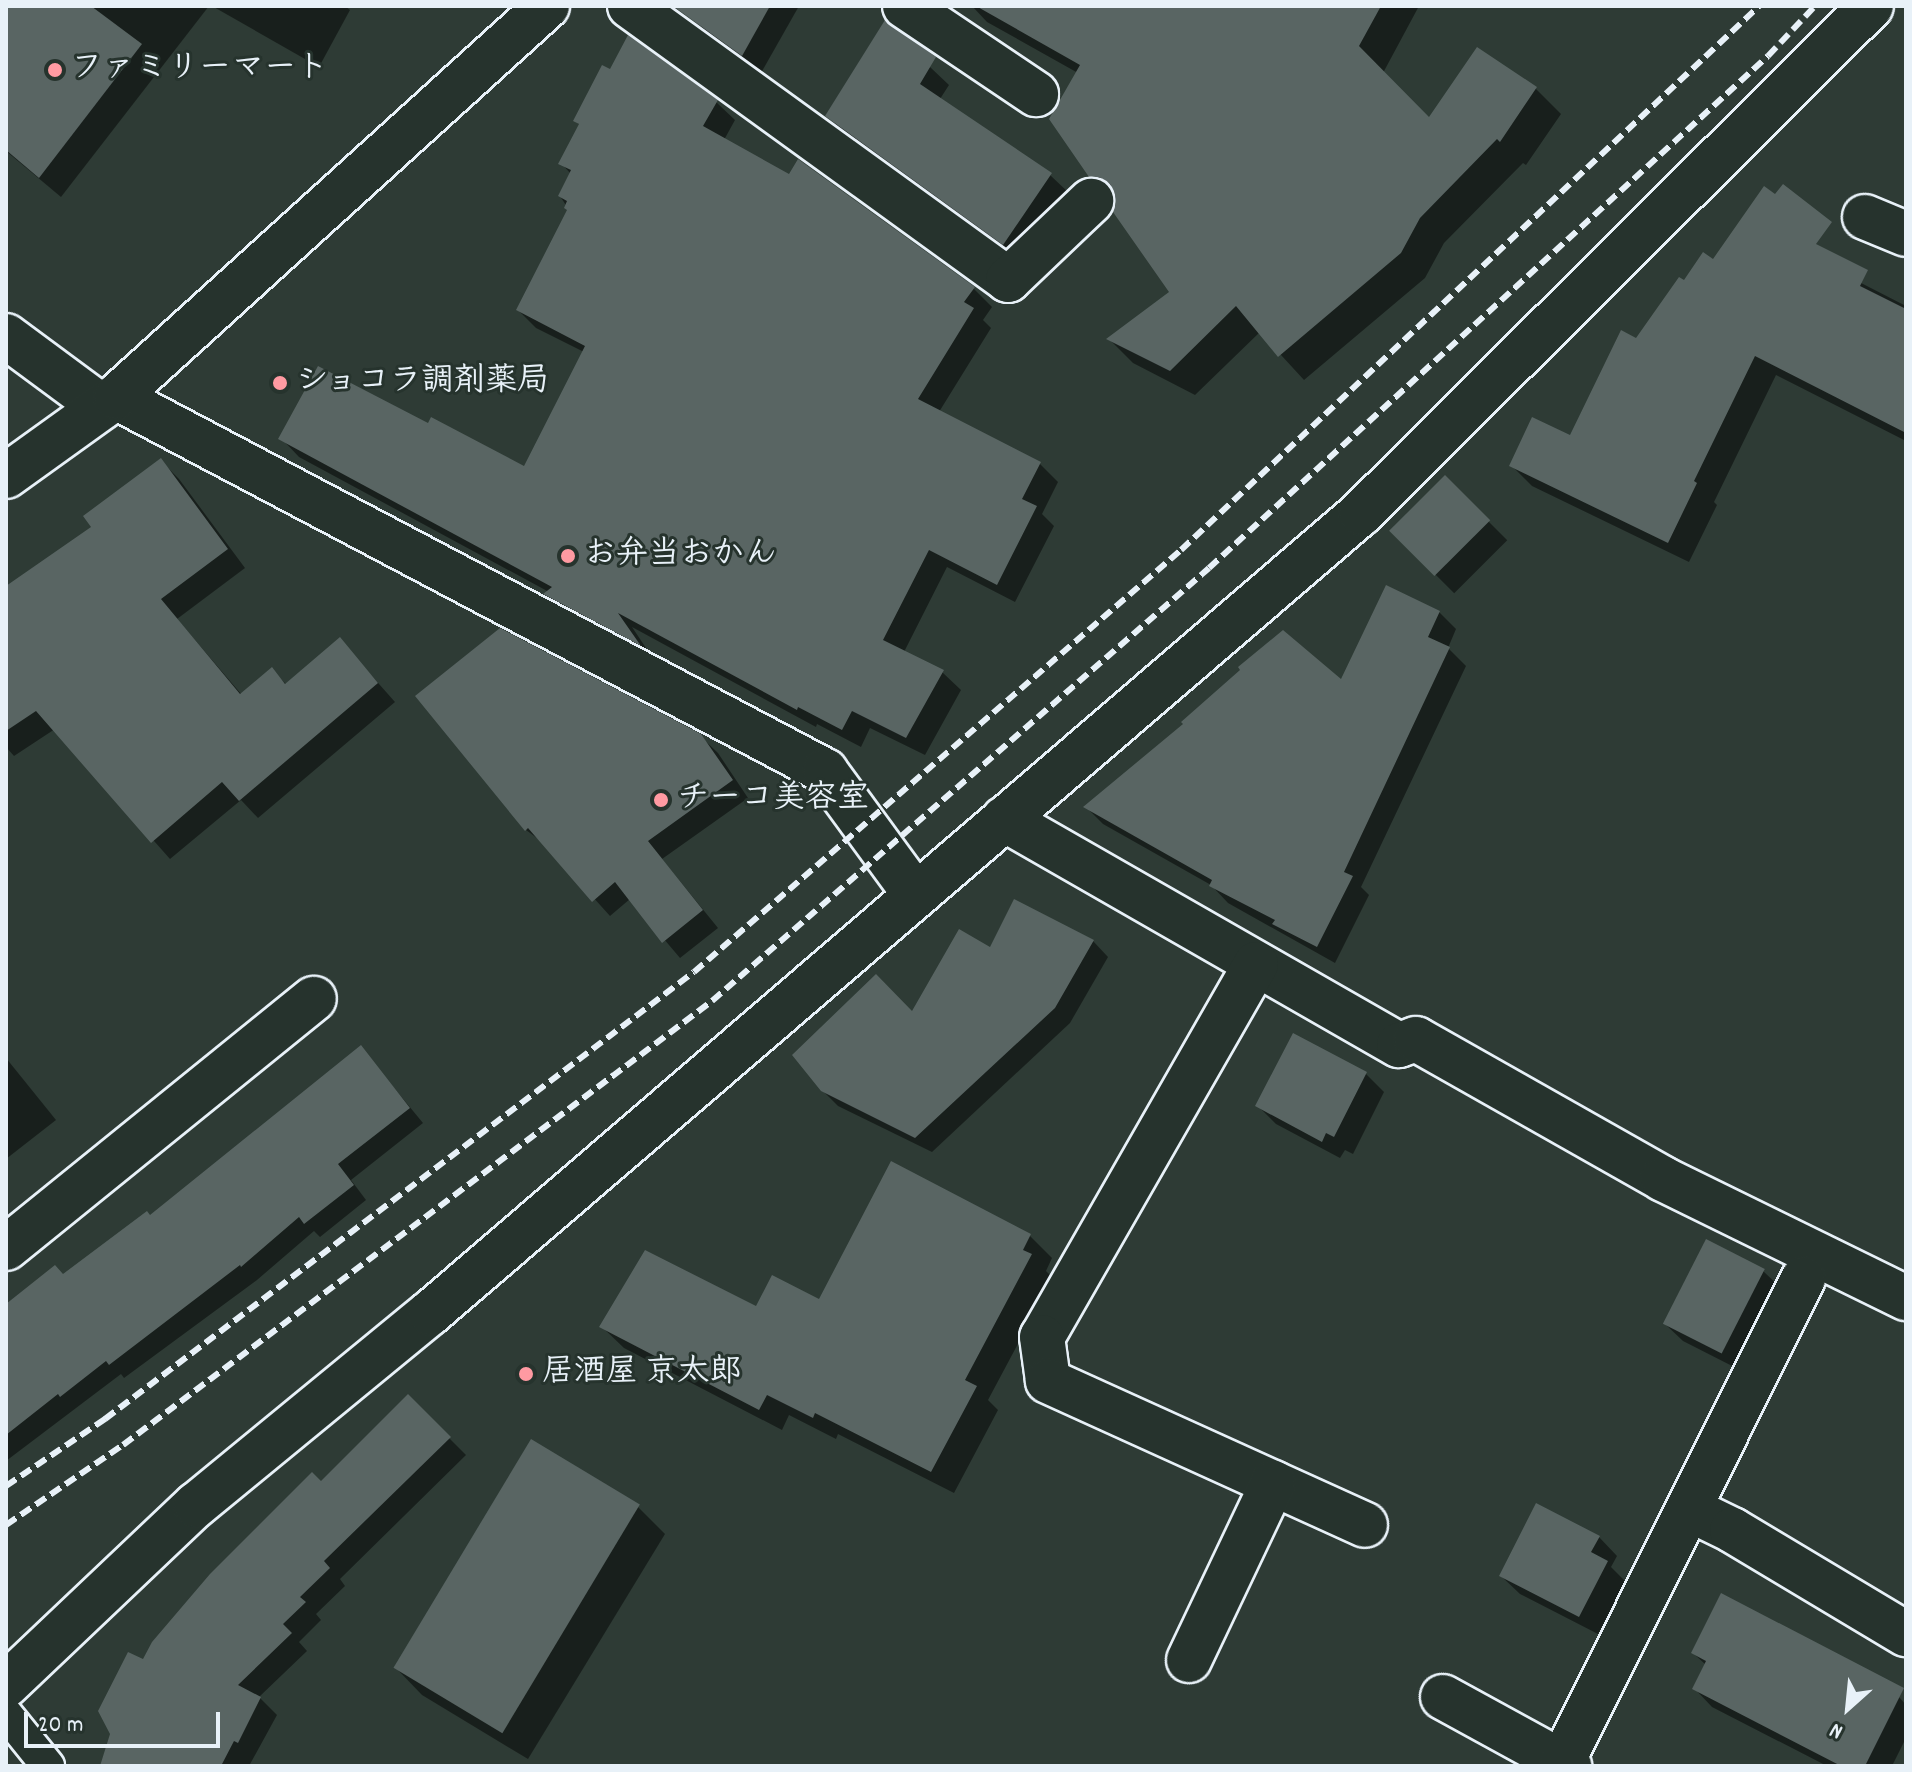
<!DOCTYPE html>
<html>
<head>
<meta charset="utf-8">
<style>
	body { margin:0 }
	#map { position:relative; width:1912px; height:1772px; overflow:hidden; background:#2e3b35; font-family:Dekko,"Klee One",sans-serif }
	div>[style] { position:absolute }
	.shadow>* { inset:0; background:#0007; transform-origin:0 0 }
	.building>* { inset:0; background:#596563; transform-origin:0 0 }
	.roads { filter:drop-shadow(2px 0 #e8f1f8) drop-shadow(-2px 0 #e8f1f8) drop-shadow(0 2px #e8f1f8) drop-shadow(0 -2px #e8f1f8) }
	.lane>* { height:32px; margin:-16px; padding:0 16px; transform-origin:16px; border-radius:16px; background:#26332d }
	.street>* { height:44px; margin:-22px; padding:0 22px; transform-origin:22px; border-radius:22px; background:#26332d }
	.secondary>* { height:44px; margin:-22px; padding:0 22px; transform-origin:22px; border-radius:22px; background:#26332d }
	.rail>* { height:6px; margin-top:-3px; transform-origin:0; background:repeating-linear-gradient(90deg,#e8f1f8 0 12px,transparent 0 18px) }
	.dots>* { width:22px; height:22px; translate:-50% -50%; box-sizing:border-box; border:4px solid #26332d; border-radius:50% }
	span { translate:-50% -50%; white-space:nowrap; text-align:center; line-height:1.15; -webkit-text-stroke:6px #26332d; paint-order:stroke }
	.poi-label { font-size:32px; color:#e8f1f8; font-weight:700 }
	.left { translate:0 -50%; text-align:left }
	.frame { position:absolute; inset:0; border:8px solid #e8f1f8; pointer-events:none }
	.north { position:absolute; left:1808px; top:1668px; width:80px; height:80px; -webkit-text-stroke:6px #26332d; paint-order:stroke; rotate:207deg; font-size:22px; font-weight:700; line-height:32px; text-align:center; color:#e8f1f8 }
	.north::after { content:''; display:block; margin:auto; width:28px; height:36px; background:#e8f1f8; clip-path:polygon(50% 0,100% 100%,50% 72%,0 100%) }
	.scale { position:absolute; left:24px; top:1712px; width:196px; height:36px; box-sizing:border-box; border:4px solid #e8f1f8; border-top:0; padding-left:10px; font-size:24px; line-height:28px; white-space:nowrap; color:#e8f1f8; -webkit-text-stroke:6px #26332d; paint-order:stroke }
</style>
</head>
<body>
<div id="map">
	<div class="shadow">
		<i style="clip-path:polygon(6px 6px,209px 6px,61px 197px,6px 151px)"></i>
		<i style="clip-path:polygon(212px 6px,345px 6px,350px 10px,319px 67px)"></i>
		<i style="clip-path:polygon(697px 6px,799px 6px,761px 73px,709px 35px,691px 17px)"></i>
		<i style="clip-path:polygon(972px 6px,1419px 6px,1383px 73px,1429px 120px,1477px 49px,1536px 89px,1561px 114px,1526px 165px,1523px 163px,1444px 243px,1425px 278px,1304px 380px,1260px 332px,1195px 395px,1133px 363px,1109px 339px,1171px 293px,1117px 202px,1090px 175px,1078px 73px,987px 22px)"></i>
		<i style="clip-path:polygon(930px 67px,949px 85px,940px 99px,1050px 175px,1069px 193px,1022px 262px,846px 134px,827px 116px)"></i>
		<i style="clip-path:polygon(716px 102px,735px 120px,724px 140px,973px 288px,992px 307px,983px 320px,991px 328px,939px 412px,1040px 464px,1058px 482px,1042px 514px,1054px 526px,1015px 602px,947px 567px,904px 652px,942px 672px,961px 690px,925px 755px,870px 728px,861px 747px,817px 724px,816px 727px,632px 627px,654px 660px,564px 612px,546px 594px,549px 592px,299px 457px,281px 438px,429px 426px,525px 468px,584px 352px,536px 328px,518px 310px,569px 210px,560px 196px,571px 174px,561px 163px,580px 125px,575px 121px)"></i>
		<i style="clip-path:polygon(1742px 222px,1906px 306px,1906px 441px,1776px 375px,1714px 502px,1717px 505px,1689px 562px,1532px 486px,1511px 465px,1571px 438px,1637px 340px,1684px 283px,1713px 262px)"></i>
		<i style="clip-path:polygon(161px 461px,179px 479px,245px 568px,177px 619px,242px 695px,271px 670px,287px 685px,340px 640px,395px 702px,258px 818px,241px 800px,170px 859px,55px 729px,14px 756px,6px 747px,6px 589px,94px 527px)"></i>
		<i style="left:1445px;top:478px;width:88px;height:75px;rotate:45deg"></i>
		<i style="clip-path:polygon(1439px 612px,1456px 629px,1448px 648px,1466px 666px,1361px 887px,1369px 895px,1335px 963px,1228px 903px,1211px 885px,1103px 824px,1086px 807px,1341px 682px)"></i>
		<i style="clip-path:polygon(418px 696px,700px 736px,718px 753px,748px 798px,662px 859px,718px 928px,680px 958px,630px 899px,610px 916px,545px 844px,526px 830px)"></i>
		<i style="clip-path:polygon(1093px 941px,1108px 957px,1070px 1023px,932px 1152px,838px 1106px,822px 1090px,991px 950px)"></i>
		<i style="clip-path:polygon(361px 1048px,423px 1123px,351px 1180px,366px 1200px,320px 1237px,314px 1231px,257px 1280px,124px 1378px,121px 1374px,6px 1461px,6px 1307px,63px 1276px,151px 1217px)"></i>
		<i style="clip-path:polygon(6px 1058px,56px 1120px,6px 1159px)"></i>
		<i style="clip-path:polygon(1366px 1074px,1384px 1092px,1353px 1154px,1345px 1150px,1340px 1158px,1276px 1124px,1258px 1106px)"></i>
		<i style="clip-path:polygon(892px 1164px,1030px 1236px,1052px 1258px,1046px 1271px,1053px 1278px,988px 1400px,998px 1410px,954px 1493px,838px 1434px,836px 1439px,789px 1415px,782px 1430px,624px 1348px,601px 1326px,820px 1302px)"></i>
		<i style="clip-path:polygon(1763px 1271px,1782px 1289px,1740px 1370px,1683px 1341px,1664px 1323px)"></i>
		<i style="clip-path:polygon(408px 1397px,466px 1455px,340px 1579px,345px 1586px,316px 1614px,321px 1620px,299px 1642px,307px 1651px,259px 1697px,277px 1715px,249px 1766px,114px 1766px,144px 1662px)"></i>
		<i style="clip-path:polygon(638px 1507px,665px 1534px,528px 1759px,422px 1695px,396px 1668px)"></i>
		<i style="clip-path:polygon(1599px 1537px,1617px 1556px,1611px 1567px,1625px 1581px,1598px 1634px,1520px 1594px,1501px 1576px)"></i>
		<i style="clip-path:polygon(1693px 1653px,1899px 1697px,1906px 1705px,1906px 1738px,1892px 1766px,1827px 1766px,1712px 1707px,1694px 1688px,1706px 1665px)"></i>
	</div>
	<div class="building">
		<i style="clip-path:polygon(6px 6px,91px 6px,142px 44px,39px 178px,6px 150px)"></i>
		<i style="clip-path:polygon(673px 6px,770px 6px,742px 56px)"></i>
		<i style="clip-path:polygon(976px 6px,1381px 6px,1359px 46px,1429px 117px,1477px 47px,1537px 87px,1500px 142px,1497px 139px,1420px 218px,1401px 253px,1278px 357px,1236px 306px,1170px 371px,1106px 339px,1169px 292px,1113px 212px,1115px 196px,1110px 184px,1099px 177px,1089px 177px,1049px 119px,1080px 65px)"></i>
		<i style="clip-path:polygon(885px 20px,936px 57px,920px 84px,1052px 173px,1003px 245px,825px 116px)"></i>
		<i style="clip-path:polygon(628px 35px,718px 100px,703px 126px,789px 174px,798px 159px,975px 287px,964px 302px,974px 308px,918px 399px,1041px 462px,1022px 499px,1037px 506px,997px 585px,929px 550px,883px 640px,944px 670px,906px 738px,852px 711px,842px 730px,798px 707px,797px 710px,618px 613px,641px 646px,543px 594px,552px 587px,278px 439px,318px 366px,428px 423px,431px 417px,524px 466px,585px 346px,516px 310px,567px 210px,564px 208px,567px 201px,558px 196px,571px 170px,558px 164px,579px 124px,573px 121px,602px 65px,610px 69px)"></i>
		<i style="clip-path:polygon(1783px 184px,1832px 222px,1816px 244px,1868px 270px,1860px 286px,1906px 309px,1906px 433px,1755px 356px,1694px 481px,1697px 483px,1668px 543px,1509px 466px,1532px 417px,1570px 435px,1621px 330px,1636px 338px,1679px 277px,1684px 280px,1703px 252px,1713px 259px,1764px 186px,1775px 194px)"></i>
		<i style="clip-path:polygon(161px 458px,228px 549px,161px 599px,240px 694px,272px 667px,285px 684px,340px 637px,378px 683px,239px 801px,222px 782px,151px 843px,36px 711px,6px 731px,6px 586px,91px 527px,83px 516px)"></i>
		<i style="left:1445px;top:475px;width:64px;height:79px;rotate:45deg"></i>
		<i style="clip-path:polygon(1386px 585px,1440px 611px,1428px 637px,1450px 647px,1344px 872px,1353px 876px,1317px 947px,1272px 924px,1275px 920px,1209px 886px,1212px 880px,1083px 807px,1183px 724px,1181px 722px,1240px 670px,1238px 667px,1283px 630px,1341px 679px)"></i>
		<i style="clip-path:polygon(500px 628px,701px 734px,733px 780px,648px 841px,703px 910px,662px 943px,615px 882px,592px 902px,528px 828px,525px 831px,415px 696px)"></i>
		<i style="clip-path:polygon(1014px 899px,1094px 940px,1055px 1008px,915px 1138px,821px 1091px,792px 1055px,876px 974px,912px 1011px,959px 929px,990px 947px)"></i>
		<i style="clip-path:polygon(1293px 1033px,1367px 1072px,1334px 1137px,1326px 1133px,1322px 1142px,1255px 1106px)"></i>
		<i style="clip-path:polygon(361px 1045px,410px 1108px,338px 1164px,354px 1185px,304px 1224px,299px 1217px,241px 1267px,240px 1265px,109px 1365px,106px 1361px,60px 1397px,58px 1394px,6px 1435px,6px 1304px,55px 1265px,63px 1274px,147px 1211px,150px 1215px)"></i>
		<i style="clip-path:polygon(891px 1161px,1031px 1234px,1023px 1250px,1032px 1254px,965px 1380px,977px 1386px,931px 1472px,815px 1413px,813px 1418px,767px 1395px,759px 1410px,599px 1327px,645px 1250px,756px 1306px,772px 1275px,819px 1299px)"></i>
		<i style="left:1706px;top:1239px;width:66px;height:95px;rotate:27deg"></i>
		<i style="clip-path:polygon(408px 1394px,451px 1437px,324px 1561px,330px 1568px,300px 1597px,306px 1602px,283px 1624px,292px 1633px,238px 1685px,261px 1697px,238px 1743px,234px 1741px,221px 1766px,100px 1766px,110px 1734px,98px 1711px,128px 1652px,143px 1659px,152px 1642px,210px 1574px,312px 1472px,321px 1481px)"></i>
		<i style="left:531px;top:1439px;width:127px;height:267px;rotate:31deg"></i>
		<i style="clip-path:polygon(1536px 1503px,1600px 1536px,1591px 1552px,1608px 1561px,1579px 1617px,1499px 1576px)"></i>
		<i style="clip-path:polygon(1721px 1593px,1904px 1688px,1865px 1766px,1841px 1766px,1692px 1689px,1706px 1661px,1691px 1653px)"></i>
	</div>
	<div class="roads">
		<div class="lane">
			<i style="left:6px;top:1714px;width:67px;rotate:51.1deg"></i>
		</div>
		<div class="street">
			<i style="left:630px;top:6px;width:467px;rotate:35.9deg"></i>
			<i style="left:1008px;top:280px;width:115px;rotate:-43.6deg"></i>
			<i style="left:905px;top:6px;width:158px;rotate:33.9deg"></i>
			<i style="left:1865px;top:217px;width:44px;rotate:22.5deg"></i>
			<i style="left:6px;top:336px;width:119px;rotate:36.5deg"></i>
			<i style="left:116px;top:397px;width:802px;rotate:27.81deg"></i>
			<i style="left:825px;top:771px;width:152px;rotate:53.8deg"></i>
			<i style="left:1004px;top:819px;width:455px;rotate:29.8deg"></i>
			<i style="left:1399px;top:1045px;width:18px;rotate:-19deg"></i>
			<i style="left:1416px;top:1039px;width:284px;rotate:29.5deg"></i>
			<i style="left:1663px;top:1179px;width:271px;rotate:26.1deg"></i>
			<i style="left:1256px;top:964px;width:430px;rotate:119.8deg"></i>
			<i style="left:1042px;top:1337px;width:44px;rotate:82.2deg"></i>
			<i style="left:1048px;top:1381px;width:348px;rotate:24.4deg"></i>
			<i style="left:6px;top:1248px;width:396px;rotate:-39deg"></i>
			<i style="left:1689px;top:1509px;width:48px;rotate:26deg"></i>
			<i style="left:1732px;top:1530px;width:203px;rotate:30.9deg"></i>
			<i style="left:1189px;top:1660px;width:196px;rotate:-64.6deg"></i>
			<i style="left:6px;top:1685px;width:262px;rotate:-43.5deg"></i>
			<i style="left:196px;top:1505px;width:303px;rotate:-39.4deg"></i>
			<i style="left:430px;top:1313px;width:1228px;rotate:-40.67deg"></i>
			<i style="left:1361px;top:513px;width:719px;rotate:-44.83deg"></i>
			<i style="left:1443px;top:1697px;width:144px;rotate:28.7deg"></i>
			<i style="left:1562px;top:1762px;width:540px;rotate:-63.48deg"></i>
		</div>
		<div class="secondary">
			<i style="left:6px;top:476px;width:135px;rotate:-35.7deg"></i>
			<i style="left:116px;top:397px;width:582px;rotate:-42.21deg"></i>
		</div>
	</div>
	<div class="rail">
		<i style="left:6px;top:1486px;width:120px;rotate:-34.1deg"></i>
		<i style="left:105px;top:1419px;width:739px;rotate:-37.2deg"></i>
		<i style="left:694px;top:972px;width:644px;rotate:-40.91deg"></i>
		<i style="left:1181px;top:550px;width:794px;rotate:-43.26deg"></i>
		<i style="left:6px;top:1525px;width:142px;rotate:-34.4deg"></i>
		<i style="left:123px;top:1445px;width:738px;rotate:-37.01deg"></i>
		<i style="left:712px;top:1001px;width:659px;rotate:-41.06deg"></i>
		<i style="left:1209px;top:568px;width:758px;rotate:-42.49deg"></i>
		<i style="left:1768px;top:56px;width:69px;rotate:-46.8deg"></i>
	</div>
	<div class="dots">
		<i style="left:55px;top:70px;background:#ff9aa2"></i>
		<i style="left:280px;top:383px;background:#ff9aa2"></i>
		<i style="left:568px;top:556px;background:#ff9aa2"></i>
		<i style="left:661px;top:800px;background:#ff9aa2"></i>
		<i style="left:526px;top:1374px;background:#ff9aa2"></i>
	</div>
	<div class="poi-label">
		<span class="left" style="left:71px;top:70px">ファミリーマート</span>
		<span class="left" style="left:296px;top:383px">ショコラ調剤薬局</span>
		<span class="left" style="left:584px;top:556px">お弁当おかん</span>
		<span class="left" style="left:677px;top:800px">チーコ美容室</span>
		<span class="left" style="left:542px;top:1374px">居酒屋 京太郎</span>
	</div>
	<div class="frame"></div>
	<div class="north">N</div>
	<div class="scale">20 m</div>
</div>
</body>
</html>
